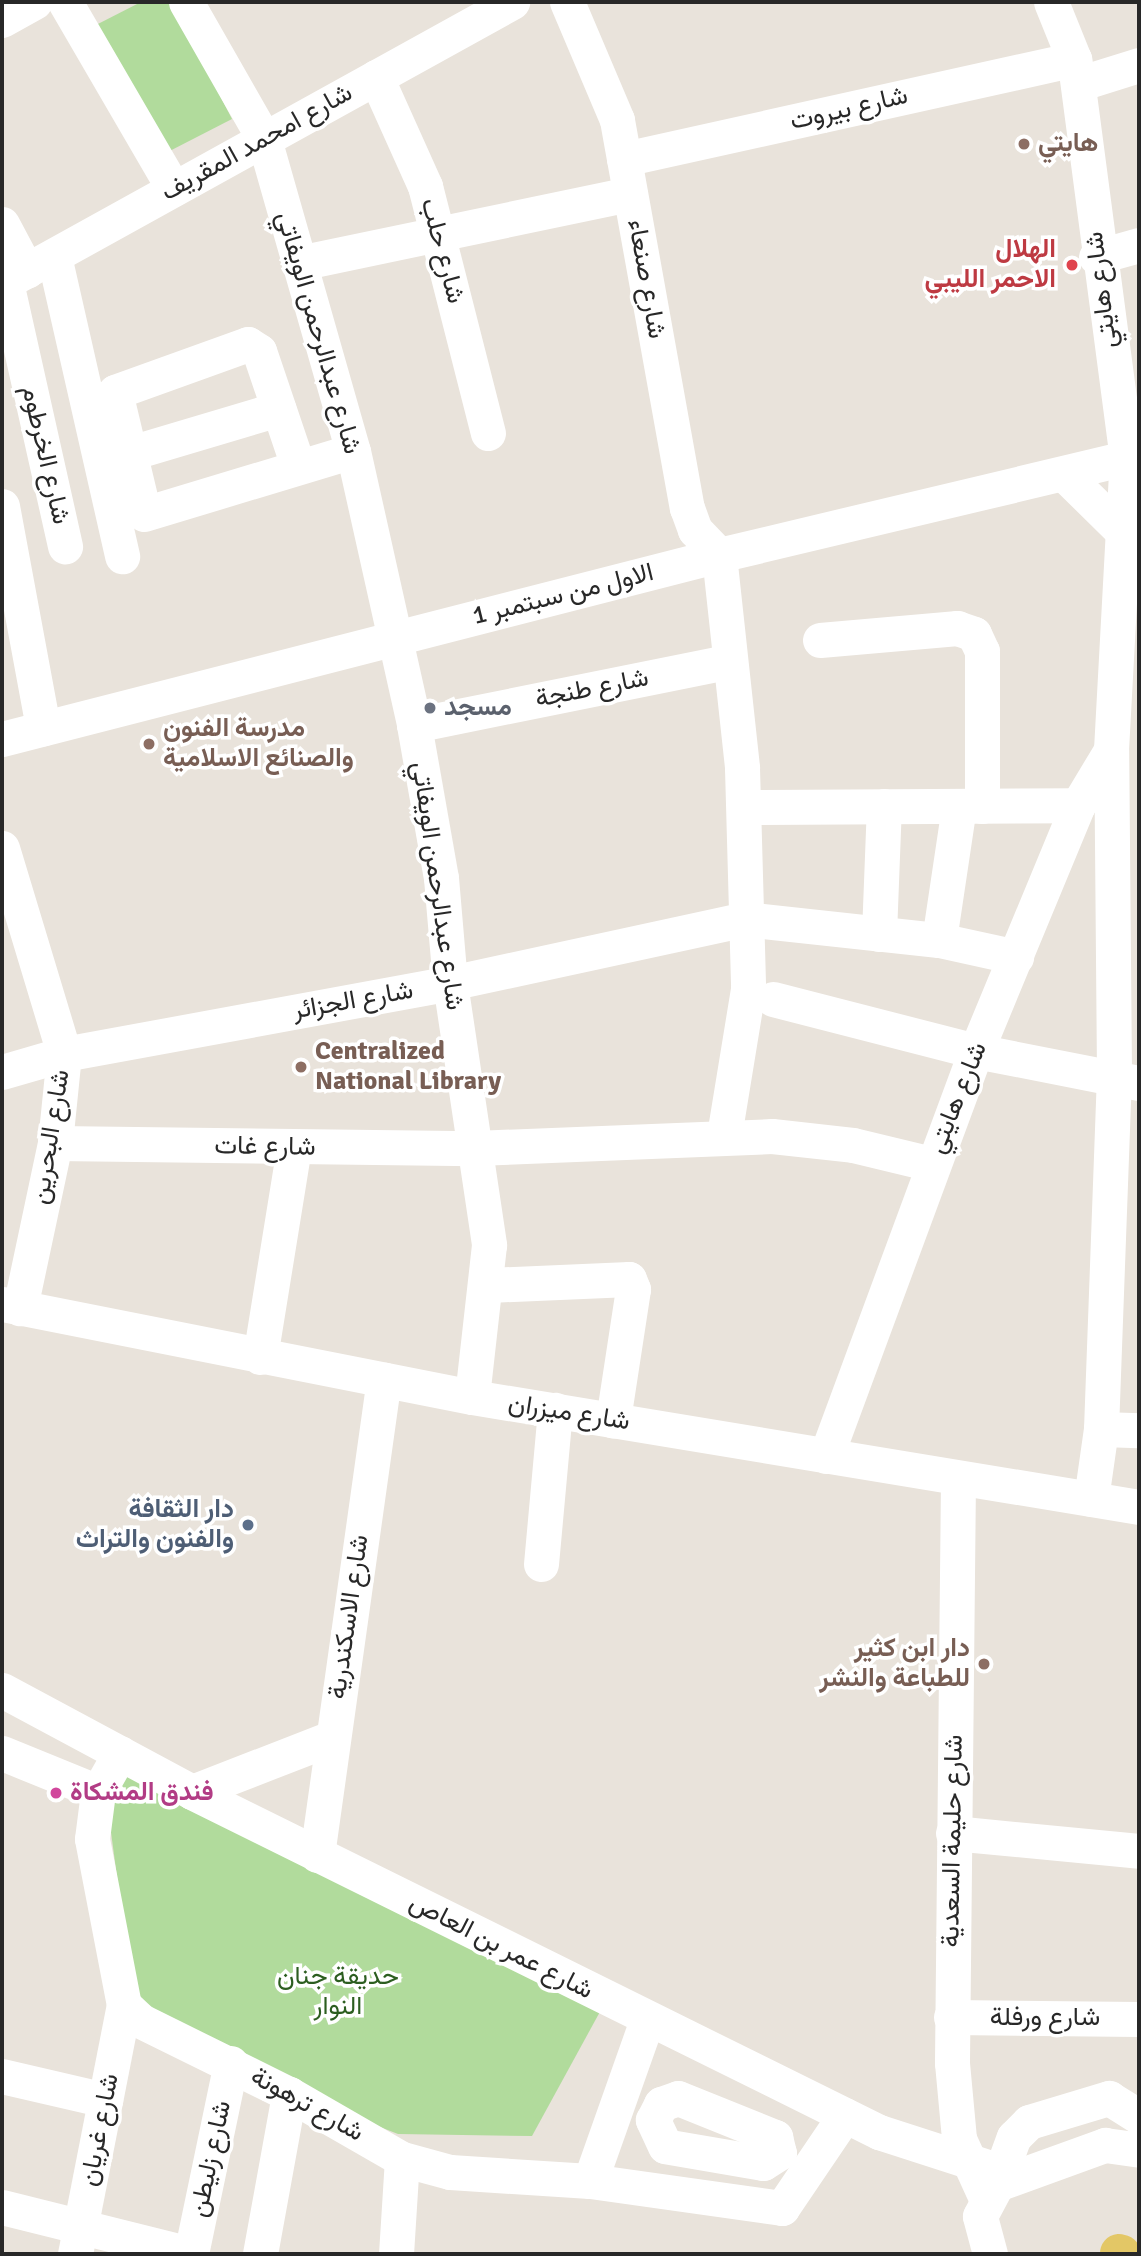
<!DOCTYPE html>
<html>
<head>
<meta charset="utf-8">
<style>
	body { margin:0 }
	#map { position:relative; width:1141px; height:2256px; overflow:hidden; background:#e9e3db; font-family:Signika,Vazirmatn,sans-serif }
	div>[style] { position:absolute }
	.green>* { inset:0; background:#b1db9c }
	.minor>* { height:35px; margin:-17.5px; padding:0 17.5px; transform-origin:17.5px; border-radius:17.5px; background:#fff }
	.major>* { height:38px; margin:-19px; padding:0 19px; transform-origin:19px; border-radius:19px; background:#e3c766 }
	.dots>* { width:19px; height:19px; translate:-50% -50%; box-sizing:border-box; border:4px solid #fff; border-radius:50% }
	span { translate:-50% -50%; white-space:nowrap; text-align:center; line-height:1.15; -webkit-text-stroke:7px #fff; paint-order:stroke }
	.street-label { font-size:26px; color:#282828 }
	.education-label { font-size:26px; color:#785e54; font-weight:700 }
	.left { translate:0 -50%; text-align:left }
	.right { translate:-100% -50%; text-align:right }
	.health-label { font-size:26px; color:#be3a42; font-weight:700 }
	.worship-label { font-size:26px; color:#5b616d; font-weight:700 }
	.service-label { font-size:26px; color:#4e5e75; font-weight:700 }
	.hotel-label { font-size:26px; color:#b23c85; font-weight:700 }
	.park-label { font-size:26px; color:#2c5e20 }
	.frame { position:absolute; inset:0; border:4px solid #282828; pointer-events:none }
</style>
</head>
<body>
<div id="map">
	<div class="green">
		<i style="clip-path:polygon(141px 2px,172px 2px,232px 119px,158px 157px,92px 27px)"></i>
		<i style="clip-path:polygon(128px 1772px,602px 2008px,532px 2136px,398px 2134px,321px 2104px,134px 2004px,106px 1795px)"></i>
	</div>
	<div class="minor">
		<i style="left:65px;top:2px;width:216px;rotate:59.8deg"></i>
		<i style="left:186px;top:2px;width:158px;rotate:60.3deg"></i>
		<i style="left:264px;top:139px;width:324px;rotate:74.1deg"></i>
		<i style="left:353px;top:451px;width:281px;rotate:77.4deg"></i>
		<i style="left:414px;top:725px;width:155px;rotate:80deg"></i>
		<i style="left:441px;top:878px;width:105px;rotate:85.1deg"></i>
		<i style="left:450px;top:983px;width:265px;rotate:81.5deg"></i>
		<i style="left:489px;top:1245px;width:153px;rotate:96.4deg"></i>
		<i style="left:567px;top:2px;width:128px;rotate:67deg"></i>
		<i style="left:617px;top:120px;width:394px;rotate:79.8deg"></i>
		<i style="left:687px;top:508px;width:23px;rotate:70deg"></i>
		<i style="left:695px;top:530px;width:35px;rotate:46deg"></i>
		<i style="left:719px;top:555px;width:214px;rotate:83.8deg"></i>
		<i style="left:742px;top:768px;width:221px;rotate:88.4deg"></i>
		<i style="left:748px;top:989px;width:148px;rotate:99.3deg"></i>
		<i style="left:2px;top:20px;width:37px;rotate:-29deg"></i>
		<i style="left:376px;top:77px;width:120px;rotate:65.8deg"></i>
		<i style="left:425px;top:186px;width:255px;rotate:75.7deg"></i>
		<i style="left:1078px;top:84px;width:64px;rotate:-17.3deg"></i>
		<i style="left:624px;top:159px;width:461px;rotate:-12.5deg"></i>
		<i style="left:2px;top:224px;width:53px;rotate:62deg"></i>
		<i style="left:54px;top:256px;width:308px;rotate:77.2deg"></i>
		<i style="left:1096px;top:257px;width:45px;rotate:-15.6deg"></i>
		<i style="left:299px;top:263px;width:338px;rotate:-11.8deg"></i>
		<i style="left:6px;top:282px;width:271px;rotate:77.4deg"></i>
		<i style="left:2px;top:284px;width:583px;rotate:-28.94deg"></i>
		<i style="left:127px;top:454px;width:158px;rotate:-16.6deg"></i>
		<i style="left:298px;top:466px;width:121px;rotate:-108.7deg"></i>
		<i style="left:259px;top:351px;width:13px;rotate:-148deg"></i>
		<i style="left:248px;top:344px;width:141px;rotate:160.2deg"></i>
		<i style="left:115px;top:392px;width:125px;rotate:76.6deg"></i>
		<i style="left:144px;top:514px;width:218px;rotate:-16.8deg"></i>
		<i style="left:1064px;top:474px;width:83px;rotate:44.5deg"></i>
		<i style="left:2px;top:506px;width:226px;rotate:79.5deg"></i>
		<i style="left:820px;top:640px;width:138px;rotate:-5deg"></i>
		<i style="left:957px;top:628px;width:18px;rotate:19deg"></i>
		<i style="left:974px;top:634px;width:19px;rotate:65deg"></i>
		<i style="left:982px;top:651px;width:155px;rotate:90deg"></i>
		<i style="left:414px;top:725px;width:322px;rotate:-11.4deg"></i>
		<i style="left:2px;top:739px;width:740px;rotate:-14.39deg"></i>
		<i style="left:719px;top:555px;width:432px;rotate:-13.4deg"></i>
		<i style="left:744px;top:807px;width:334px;rotate:-0.3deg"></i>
		<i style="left:2px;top:848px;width:215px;rotate:73.2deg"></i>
		<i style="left:64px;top:1054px;width:89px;rotate:95.8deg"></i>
		<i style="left:55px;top:1143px;width:169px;rotate:102deg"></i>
		<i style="left:879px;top:934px;width:128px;rotate:-87.8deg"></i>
		<i style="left:939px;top:940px;width:135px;rotate:-81.5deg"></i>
		<i style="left:773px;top:999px;width:210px;rotate:14.4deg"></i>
		<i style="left:976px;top:1051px;width:166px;rotate:11.1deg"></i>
		<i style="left:2px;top:1072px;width:65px;rotate:-16.2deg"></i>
		<i style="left:64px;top:1054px;width:392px;rotate:-10.4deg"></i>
		<i style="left:450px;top:983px;width:302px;rotate:-12.2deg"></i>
		<i style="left:745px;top:919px;width:195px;rotate:6.2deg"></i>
		<i style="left:939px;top:940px;width:79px;rotate:12.4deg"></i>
		<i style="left:55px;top:1143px;width:420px;rotate:0.7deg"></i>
		<i style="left:475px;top:1148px;width:297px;rotate:-2.3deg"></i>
		<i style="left:772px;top:1136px;width:81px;rotate:6.3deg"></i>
		<i style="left:853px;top:1145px;width:81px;rotate:13.5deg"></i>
		<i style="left:489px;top:1285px;width:140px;rotate:-2.5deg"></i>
		<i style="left:629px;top:1279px;width:11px;rotate:68deg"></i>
		<i style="left:633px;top:1289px;width:133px;rotate:98.7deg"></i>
		<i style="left:2px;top:1304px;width:479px;rotate:11.2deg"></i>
		<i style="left:472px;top:1397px;width:676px;rotate:9.36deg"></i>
		<i style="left:260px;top:1357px;width:212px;rotate:-80.8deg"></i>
		<i style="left:1101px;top:1429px;width:38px;rotate:2deg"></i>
		<i style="left:826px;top:1456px;width:432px;rotate:-69.7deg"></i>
		<i style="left:976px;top:1051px;width:266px;rotate:-67.5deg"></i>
		<i style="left:1078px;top:805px;width:64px;rotate:-59deg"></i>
		<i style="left:1111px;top:750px;width:291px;rotate:-86.9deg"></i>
		<i style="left:1127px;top:459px;width:403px;rotate:-97.5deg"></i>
		<i style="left:1074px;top:59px;width:61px;rotate:-112deg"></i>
		<i style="left:958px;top:1478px;width:585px;rotate:90.59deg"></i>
		<i style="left:952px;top:2063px;width:76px;rotate:84.7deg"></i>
		<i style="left:959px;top:2139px;width:65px;rotate:65.4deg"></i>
		<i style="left:1091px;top:1499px;width:71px;rotate:-81.9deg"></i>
		<i style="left:1101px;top:1429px;width:356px;rotate:-87.9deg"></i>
		<i style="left:1114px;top:1073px;width:323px;rotate:-90.5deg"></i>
		<i style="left:541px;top:1564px;width:155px;rotate:-84.8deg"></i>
		<i style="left:2px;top:1690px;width:216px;rotate:28.2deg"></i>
		<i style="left:192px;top:1792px;width:767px;rotate:26.33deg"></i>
		<i style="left:879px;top:2132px;width:140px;rotate:17.9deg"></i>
		<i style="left:2px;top:1753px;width:104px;rotate:22.1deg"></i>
		<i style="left:120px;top:1753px;width:45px;rotate:119.4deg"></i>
		<i style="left:98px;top:1792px;width:47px;rotate:97.3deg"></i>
		<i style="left:92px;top:1839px;width:169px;rotate:79.1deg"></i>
		<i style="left:124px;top:2005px;width:23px;rotate:43deg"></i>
		<i style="left:141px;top:2021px;width:165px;rotate:26.3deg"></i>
		<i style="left:289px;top:2094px;width:130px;rotate:29.9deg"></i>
		<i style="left:402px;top:2159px;width:50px;rotate:15.2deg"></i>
		<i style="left:450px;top:2172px;width:140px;rotate:3.7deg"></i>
		<i style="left:590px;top:2181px;width:171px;rotate:-70.5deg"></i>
		<i style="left:192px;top:1792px;width:149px;rotate:-21.2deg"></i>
		<i style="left:953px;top:1833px;width:187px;rotate:5.5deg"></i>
		<i style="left:317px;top:1855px;width:480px;rotate:-82deg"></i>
		<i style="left:951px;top:2017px;width:188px;rotate:0.6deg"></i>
		<i style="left:2px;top:2076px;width:106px;rotate:13.1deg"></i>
		<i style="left:678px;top:2098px;width:105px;rotate:21.9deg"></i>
		<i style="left:775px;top:2137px;width:16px;rotate:76deg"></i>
		<i style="left:779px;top:2153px;width:19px;rotate:148deg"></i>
		<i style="left:763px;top:2163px;width:99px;rotate:-170.2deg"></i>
		<i style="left:665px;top:2146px;width:29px;rotate:-115deg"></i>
		<i style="left:653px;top:2120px;width:18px;rotate:-63deg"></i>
		<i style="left:661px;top:2104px;width:18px;rotate:-19deg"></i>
		<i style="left:1001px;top:2172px;width:37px;rotate:-70deg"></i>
		<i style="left:1014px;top:2137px;width:21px;rotate:-45deg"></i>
		<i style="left:1029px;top:2122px;width:84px;rotate:-16.7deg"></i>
		<i style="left:1109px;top:2098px;width:36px;rotate:32deg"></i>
		<i style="left:590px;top:2181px;width:194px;rotate:8deg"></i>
		<i style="left:782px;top:2208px;width:112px;rotate:-55.9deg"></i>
		<i style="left:2px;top:2207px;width:194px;rotate:14deg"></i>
		<i style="left:75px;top:2254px;width:254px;rotate:-78.9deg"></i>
		<i style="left:191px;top:2254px;width:195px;rotate:-78.2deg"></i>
		<i style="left:260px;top:2254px;width:163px;rotate:-79.7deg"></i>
		<i style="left:396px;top:2254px;width:95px;rotate:-86.4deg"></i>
		<i style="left:990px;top:2254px;width:39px;rotate:-105deg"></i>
		<i style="left:980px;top:2216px;width:36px;rotate:-62deg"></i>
		<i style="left:997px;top:2184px;width:115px;rotate:-19.9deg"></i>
		<i style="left:1105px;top:2145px;width:34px;rotate:8deg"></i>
	</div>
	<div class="major">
		<i style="left:1119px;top:2253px;width:3px;rotate:18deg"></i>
	</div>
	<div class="dots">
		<i style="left:1024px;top:144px;background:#8d6e63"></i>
		<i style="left:1072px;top:265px;background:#e0444e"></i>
		<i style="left:430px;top:708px;background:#6b7280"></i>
		<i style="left:149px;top:744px;background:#8d6e63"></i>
		<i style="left:301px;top:1067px;background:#8d6e63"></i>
		<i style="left:248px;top:1525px;background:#5c6f8a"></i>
		<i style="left:984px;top:1664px;background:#8d6e63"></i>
		<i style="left:56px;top:1793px;background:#d1479c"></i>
	</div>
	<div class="street-label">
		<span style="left:849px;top:109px;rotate:-13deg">شارع بيروت</span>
		<span style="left:257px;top:143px;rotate:-29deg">شارع امحمد المقريف</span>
		<span style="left:442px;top:251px;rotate:75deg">شارع حلب</span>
		<span style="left:646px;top:279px;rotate:80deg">شارع صنعاء</span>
		<span style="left:1102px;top:290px;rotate:-97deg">شارع هايتي</span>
		<span style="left:318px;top:333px;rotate:74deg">شارع عبدالرحمن الويفاتي</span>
		<span style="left:45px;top:455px;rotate:77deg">شارع الخرطوم</span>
		<span style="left:563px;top:595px;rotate:-14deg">الاول من سبتمبر 1</span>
		<span style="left:592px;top:689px;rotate:-11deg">شارع طنجة</span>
		<span style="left:437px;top:886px;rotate:82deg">شارع عبدالرحمن الويفاتي</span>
		<span style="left:353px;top:1001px;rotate:-10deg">شارع الجزائر</span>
		<span style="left:958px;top:1098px;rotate:-68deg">شارع هايتي</span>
		<span style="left:51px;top:1137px;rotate:-81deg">شارع البحرين</span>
		<span style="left:265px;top:1147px;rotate:1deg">شارع غات</span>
		<span style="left:569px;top:1413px;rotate:9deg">شارع ميزران</span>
		<span style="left:349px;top:1617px;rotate:-82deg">شارع الاسكندرية</span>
		<span style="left:953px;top:1841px;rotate:-89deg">شارع حليمة السعدية</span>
		<span style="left:501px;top:1947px;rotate:27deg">شارع عمر بن العاص</span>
		<span style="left:1045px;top:2018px">شارع ورفلة</span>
		<span style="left:307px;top:2105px;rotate:29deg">شارع ترهونة</span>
		<span style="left:100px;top:2130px;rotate:-79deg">شارع غريان</span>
		<span style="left:211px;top:2159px;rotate:-78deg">شارع زليطن</span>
	</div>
	<div class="education-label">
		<span class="left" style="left:1038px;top:144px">هايتي</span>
		<span class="left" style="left:163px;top:744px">مدرسة الفنون<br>والصنائع الاسلامية</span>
		<span class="left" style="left:315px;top:1067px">Centralized<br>National Library</span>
		<span class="right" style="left:970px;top:1664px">دار ابن كثير<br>للطباعة والنشر</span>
	</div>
	<div class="health-label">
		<span class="right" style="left:1056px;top:265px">الهلال<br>الاحمر الليبي</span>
	</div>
	<div class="worship-label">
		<span class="left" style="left:444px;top:708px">مسجد</span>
	</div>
	<div class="service-label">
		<span class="right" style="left:234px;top:1525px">دار الثقافة<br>والفنون والتراث</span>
	</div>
	<div class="hotel-label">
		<span class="left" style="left:70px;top:1793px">فندق المشكاة</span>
	</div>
	<div class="park-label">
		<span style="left:338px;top:1992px">حديقة جنان<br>النوار</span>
	</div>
	<div class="frame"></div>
</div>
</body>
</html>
